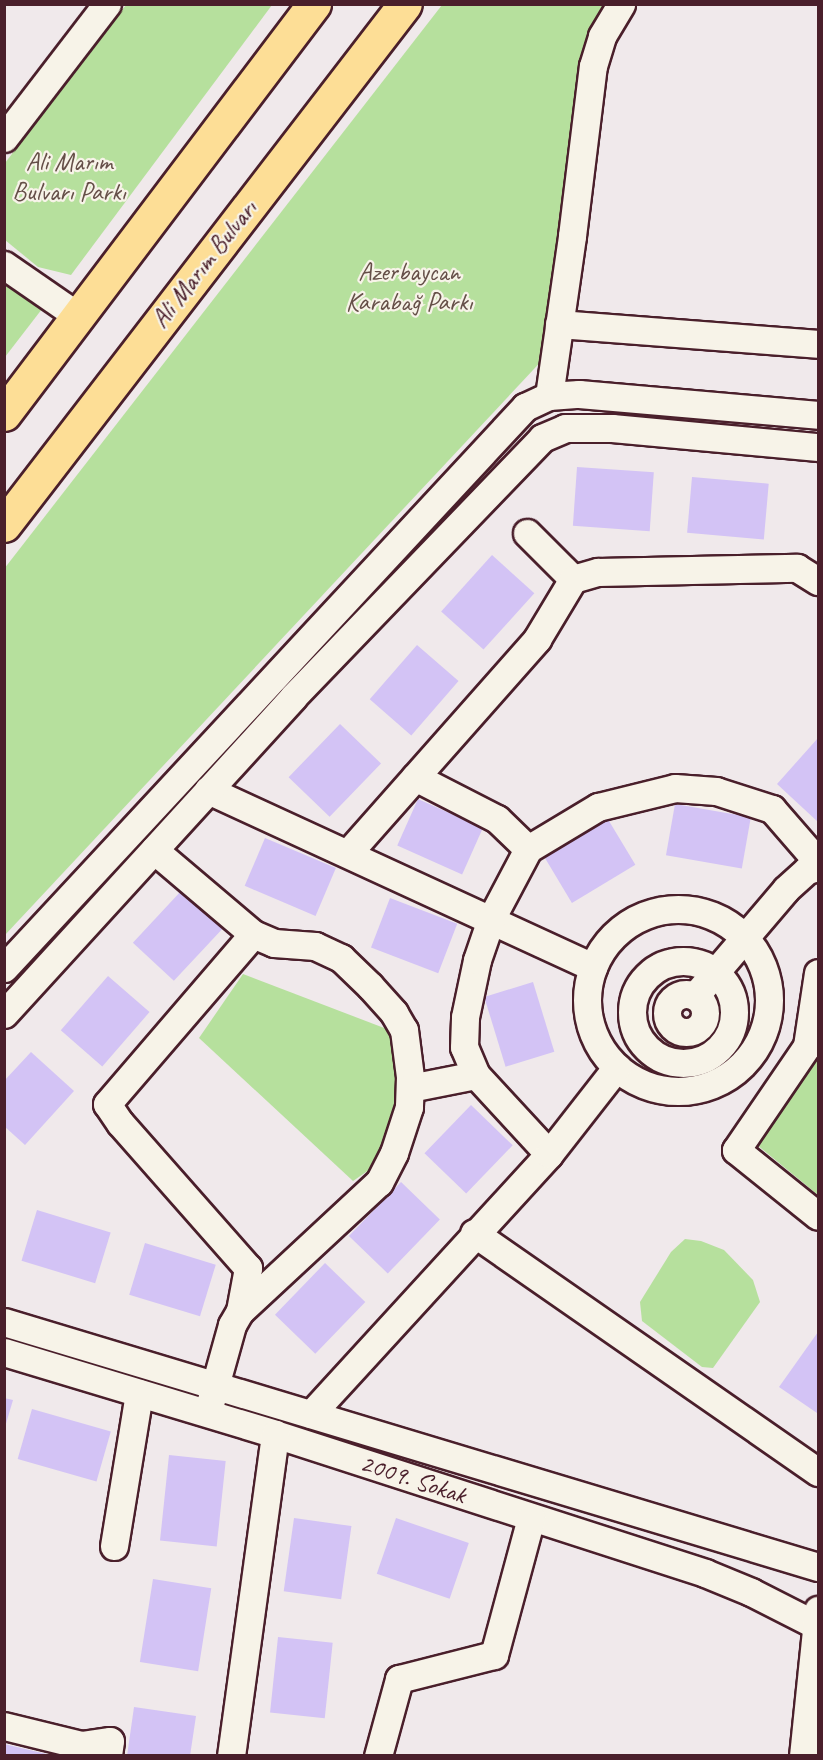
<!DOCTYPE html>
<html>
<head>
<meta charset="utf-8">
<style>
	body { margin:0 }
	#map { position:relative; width:823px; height:1760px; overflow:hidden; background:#f0e9eb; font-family:Caveat,sans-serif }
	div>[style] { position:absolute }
	.green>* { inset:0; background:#b6e09d }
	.building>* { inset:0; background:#d3c3f5; transform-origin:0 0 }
	.roads { filter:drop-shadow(2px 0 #4a1f2b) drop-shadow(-2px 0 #4a1f2b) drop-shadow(0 2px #4a1f2b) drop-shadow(0 -2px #4a1f2b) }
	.minor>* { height:27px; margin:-13.5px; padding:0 13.5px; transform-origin:13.5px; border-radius:13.5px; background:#f7f3e8 }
	.minor>.ring { margin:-13.5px; padding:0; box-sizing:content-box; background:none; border:27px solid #f7f3e8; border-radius:50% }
	.major>* { height:33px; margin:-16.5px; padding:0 16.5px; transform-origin:16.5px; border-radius:16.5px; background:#fdde96 }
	span { translate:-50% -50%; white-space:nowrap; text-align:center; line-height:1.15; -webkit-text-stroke:4.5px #f7f3e8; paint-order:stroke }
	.park-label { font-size:26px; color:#654f48 }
	.street-label { font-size:26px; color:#4a1f2b }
	.frame { position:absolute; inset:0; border:6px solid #4a1f2b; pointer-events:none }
</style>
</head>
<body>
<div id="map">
	<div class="green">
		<i style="clip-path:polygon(126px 5px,272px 5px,71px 275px,38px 267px,5px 240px,5px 163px)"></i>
		<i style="clip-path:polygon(442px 5px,608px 5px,548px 354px,5px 935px,4px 569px)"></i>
		<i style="clip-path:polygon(4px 281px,42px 309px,5px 357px,4px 357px)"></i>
		<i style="clip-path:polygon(243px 974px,392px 1031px,399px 1080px,392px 1129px,369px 1170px,353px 1181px,199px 1038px)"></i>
		<i style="clip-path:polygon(818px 1058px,818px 1195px,757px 1145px)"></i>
		<i style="clip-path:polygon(685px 1239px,701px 1241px,724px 1250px,753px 1280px,760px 1302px,713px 1368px,702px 1367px,642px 1321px,640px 1302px,671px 1252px)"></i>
	</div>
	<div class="building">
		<i style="left:577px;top:467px;width:77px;height:59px;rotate:4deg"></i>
		<i style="left:692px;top:477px;width:77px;height:56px;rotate:5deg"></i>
		<i style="left:492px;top:555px;width:57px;height:76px;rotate:42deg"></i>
		<i style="left:417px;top:645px;width:55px;height:72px;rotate:41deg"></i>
		<i style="left:340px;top:724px;width:57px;height:74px;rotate:44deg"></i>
		<i style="clip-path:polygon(818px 738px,818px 822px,777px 784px)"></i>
		<i style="left:418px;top:799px;width:71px;height:51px;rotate:24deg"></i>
		<i style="left:675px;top:804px;width:77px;height:52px;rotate:10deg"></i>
		<i style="left:606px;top:816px;width:57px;height:74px;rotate:59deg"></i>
		<i style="left:265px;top:838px;width:77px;height:52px;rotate:23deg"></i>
		<i style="left:182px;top:890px;width:56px;height:72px;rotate:43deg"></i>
		<i style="left:390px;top:898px;width:72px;height:53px;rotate:21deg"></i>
		<i style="left:108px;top:976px;width:55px;height:72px;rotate:41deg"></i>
		<i style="left:533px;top:982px;width:73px;height:51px;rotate:73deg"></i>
		<i style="clip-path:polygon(31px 1052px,74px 1091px,25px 1145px,4px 1126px,4px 1081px)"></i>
		<i style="left:471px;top:1105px;width:58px;height:67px;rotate:44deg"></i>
		<i style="left:401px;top:1182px;width:54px;height:75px;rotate:44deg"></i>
		<i style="left:37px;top:1210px;width:77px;height:53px;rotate:17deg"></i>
		<i style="left:145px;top:1243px;width:74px;height:54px;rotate:17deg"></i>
		<i style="left:325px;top:1263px;width:56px;height:72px;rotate:44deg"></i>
		<i style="clip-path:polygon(818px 1332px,818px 1411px,817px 1413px,779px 1387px)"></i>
		<i style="clip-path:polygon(4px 1398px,13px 1400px,5px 1427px,4px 1427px)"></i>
		<i style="left:32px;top:1409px;width:82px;height:52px;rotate:16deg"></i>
		<i style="left:169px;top:1455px;width:57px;height:86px;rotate:6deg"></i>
		<i style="left:294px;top:1518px;width:58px;height:74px;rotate:8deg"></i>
		<i style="left:396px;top:1518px;width:77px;height:59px;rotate:19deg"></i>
		<i style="left:153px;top:1579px;width:59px;height:84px;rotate:9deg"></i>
		<i style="left:278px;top:1637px;width:55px;height:76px;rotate:6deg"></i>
		<i style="clip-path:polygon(134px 1707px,196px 1716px,190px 1756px,127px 1756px)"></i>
		<i style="clip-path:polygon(4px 1744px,51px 1755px,51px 1756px,4px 1756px)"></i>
	</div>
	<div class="roads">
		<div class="minor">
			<i style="left:4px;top:138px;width:169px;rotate:-52.5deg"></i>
			<i style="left:4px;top:265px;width:90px;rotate:34.6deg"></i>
			<i style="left:559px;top:324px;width:260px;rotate:4.4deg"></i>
			<i style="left:549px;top:396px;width:162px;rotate:-81.8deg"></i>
			<i style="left:572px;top:236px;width:171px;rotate:-83deg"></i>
			<i style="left:593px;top:66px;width:31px;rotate:-73deg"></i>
			<i style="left:602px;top:36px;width:37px;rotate:-59deg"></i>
			<i style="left:527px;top:533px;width:65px;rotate:45deg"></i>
			<i style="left:415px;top:777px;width:92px;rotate:27.1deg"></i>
			<i style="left:497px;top:819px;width:43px;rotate:44.1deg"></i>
			<i style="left:208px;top:790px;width:424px;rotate:24.7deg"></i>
			<i style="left:154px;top:850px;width:130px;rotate:40.3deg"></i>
			<i style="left:253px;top:934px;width:23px;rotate:23deg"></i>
			<i style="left:274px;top:943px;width:41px;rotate:4.2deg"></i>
			<i style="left:315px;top:946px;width:29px;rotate:25deg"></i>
			<i style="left:341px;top:958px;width:40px;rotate:44deg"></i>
			<i style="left:370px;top:986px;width:36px;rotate:48deg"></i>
			<i style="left:394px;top:1013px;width:20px;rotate:60deg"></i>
			<i style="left:404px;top:1030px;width:47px;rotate:82.7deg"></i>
			<i style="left:410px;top:1077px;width:30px;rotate:92deg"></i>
			<i style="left:409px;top:1107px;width:48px;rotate:108.1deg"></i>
			<i style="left:394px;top:1153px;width:33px;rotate:117deg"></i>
			<i style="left:379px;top:1182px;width:190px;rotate:137.1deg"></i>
			<i style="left:240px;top:1311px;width:16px;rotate:120deg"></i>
			<i style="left:232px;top:1325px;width:78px;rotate:105.6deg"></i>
			<i style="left:348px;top:853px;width:286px;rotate:-48.5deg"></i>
			<i style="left:537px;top:639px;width:70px;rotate:-59deg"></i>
			<i style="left:573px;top:579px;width:26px;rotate:-16deg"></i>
			<i style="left:598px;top:572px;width:199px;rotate:-1.2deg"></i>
			<i style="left:797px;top:568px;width:25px;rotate:32deg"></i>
			<i class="ring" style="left:587px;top:909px;width:155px;height:155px"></i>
			<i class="ring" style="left:632px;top:961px;width:75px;height:75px"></i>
			<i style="left:4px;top:968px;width:766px;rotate:-47.12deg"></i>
			<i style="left:525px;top:407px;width:26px;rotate:-25deg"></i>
			<i style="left:549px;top:396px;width:30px;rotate:-4deg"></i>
			<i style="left:579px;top:394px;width:240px;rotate:5deg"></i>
			<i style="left:818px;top:973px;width:74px;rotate:98.6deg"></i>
			<i style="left:807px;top:1046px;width:126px;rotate:124.3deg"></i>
			<i style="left:736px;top:1150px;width:105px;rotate:38.8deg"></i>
			<i class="ring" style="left:667px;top:994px;width:11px;height:11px"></i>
			<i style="left:695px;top:996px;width:140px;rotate:-49.6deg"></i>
			<i style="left:786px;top:889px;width:28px;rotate:-42deg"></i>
			<i style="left:807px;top:870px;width:11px;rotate:-15deg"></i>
			<i style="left:4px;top:1014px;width:429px;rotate:-47.6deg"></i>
			<i style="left:293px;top:697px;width:359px;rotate:-46.1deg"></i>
			<i style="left:542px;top:438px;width:25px;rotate:-23deg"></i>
			<i style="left:565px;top:428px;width:47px"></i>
			<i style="left:612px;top:428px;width:207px;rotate:5.3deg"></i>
			<i style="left:410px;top:1088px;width:67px;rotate:-11.1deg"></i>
			<i style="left:549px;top:1154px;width:108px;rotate:-132.7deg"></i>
			<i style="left:476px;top:1075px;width:30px;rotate:-113deg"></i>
			<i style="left:464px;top:1047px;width:30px;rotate:-88deg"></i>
			<i style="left:465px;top:1017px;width:58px;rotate:-78.1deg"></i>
			<i style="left:477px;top:960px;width:43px;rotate:-71.1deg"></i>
			<i style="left:491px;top:919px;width:79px;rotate:-62.1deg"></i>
			<i style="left:528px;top:849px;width:82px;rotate:-31deg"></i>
			<i style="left:598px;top:807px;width:79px;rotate:-13.9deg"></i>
			<i style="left:675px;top:788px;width:41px;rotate:4.2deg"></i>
			<i style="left:716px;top:791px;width:59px;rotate:17.8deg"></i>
			<i style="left:772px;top:809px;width:70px;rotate:49deg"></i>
			<i style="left:474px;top:1233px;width:419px;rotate:34.8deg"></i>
			<i style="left:240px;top:1311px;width:44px;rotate:-79.5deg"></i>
			<i style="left:248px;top:1268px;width:193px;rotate:-131.4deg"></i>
			<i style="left:120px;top:1123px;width:23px;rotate:-124deg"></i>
			<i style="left:107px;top:1104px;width:224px;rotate:-49.3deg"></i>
			<i style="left:4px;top:1322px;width:850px;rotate:16.75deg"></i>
			<i style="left:4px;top:1352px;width:283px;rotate:16.8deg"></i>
			<i style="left:275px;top:1434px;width:452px;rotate:17.9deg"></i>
			<i style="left:705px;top:1573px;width:50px;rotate:22.4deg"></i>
			<i style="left:751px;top:1592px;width:75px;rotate:26.9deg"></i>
			<i style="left:311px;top:1414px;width:352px;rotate:-47.5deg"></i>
			<i style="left:549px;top:1154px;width:110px;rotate:-52deg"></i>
			<i style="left:114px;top:1546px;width:155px;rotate:-80.7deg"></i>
			<i style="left:4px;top:1726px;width:79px;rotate:13.9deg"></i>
			<i style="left:81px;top:1745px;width:29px;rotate:-8deg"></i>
			<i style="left:110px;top:1741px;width:15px;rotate:98deg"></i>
			<i style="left:231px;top:1756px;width:325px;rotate:-82.2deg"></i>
			<i style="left:378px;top:1756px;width:80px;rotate:-74.7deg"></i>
			<i style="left:399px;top:1679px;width:98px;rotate:-14.2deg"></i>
			<i style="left:494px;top:1655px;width:142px;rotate:-74.9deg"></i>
			<i style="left:803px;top:1756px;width:147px;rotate:-84.1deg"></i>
		</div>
		<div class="major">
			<i style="left:4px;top:414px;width:514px;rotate:-52.91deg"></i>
			<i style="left:4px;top:525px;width:657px;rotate:-52.42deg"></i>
		</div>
	</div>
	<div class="park-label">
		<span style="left:69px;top:177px">Ali Marım<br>Bulvarı Parkı</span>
		<span style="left:409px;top:287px">Azerbaycan<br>Karabağ Parkı</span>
	</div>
	<div class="street-label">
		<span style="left:204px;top:264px;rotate:-52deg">Ali Marım Bulvarı</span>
		<span style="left:413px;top:1479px;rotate:18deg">2009. Sokak</span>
	</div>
	<div class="frame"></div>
</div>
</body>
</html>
